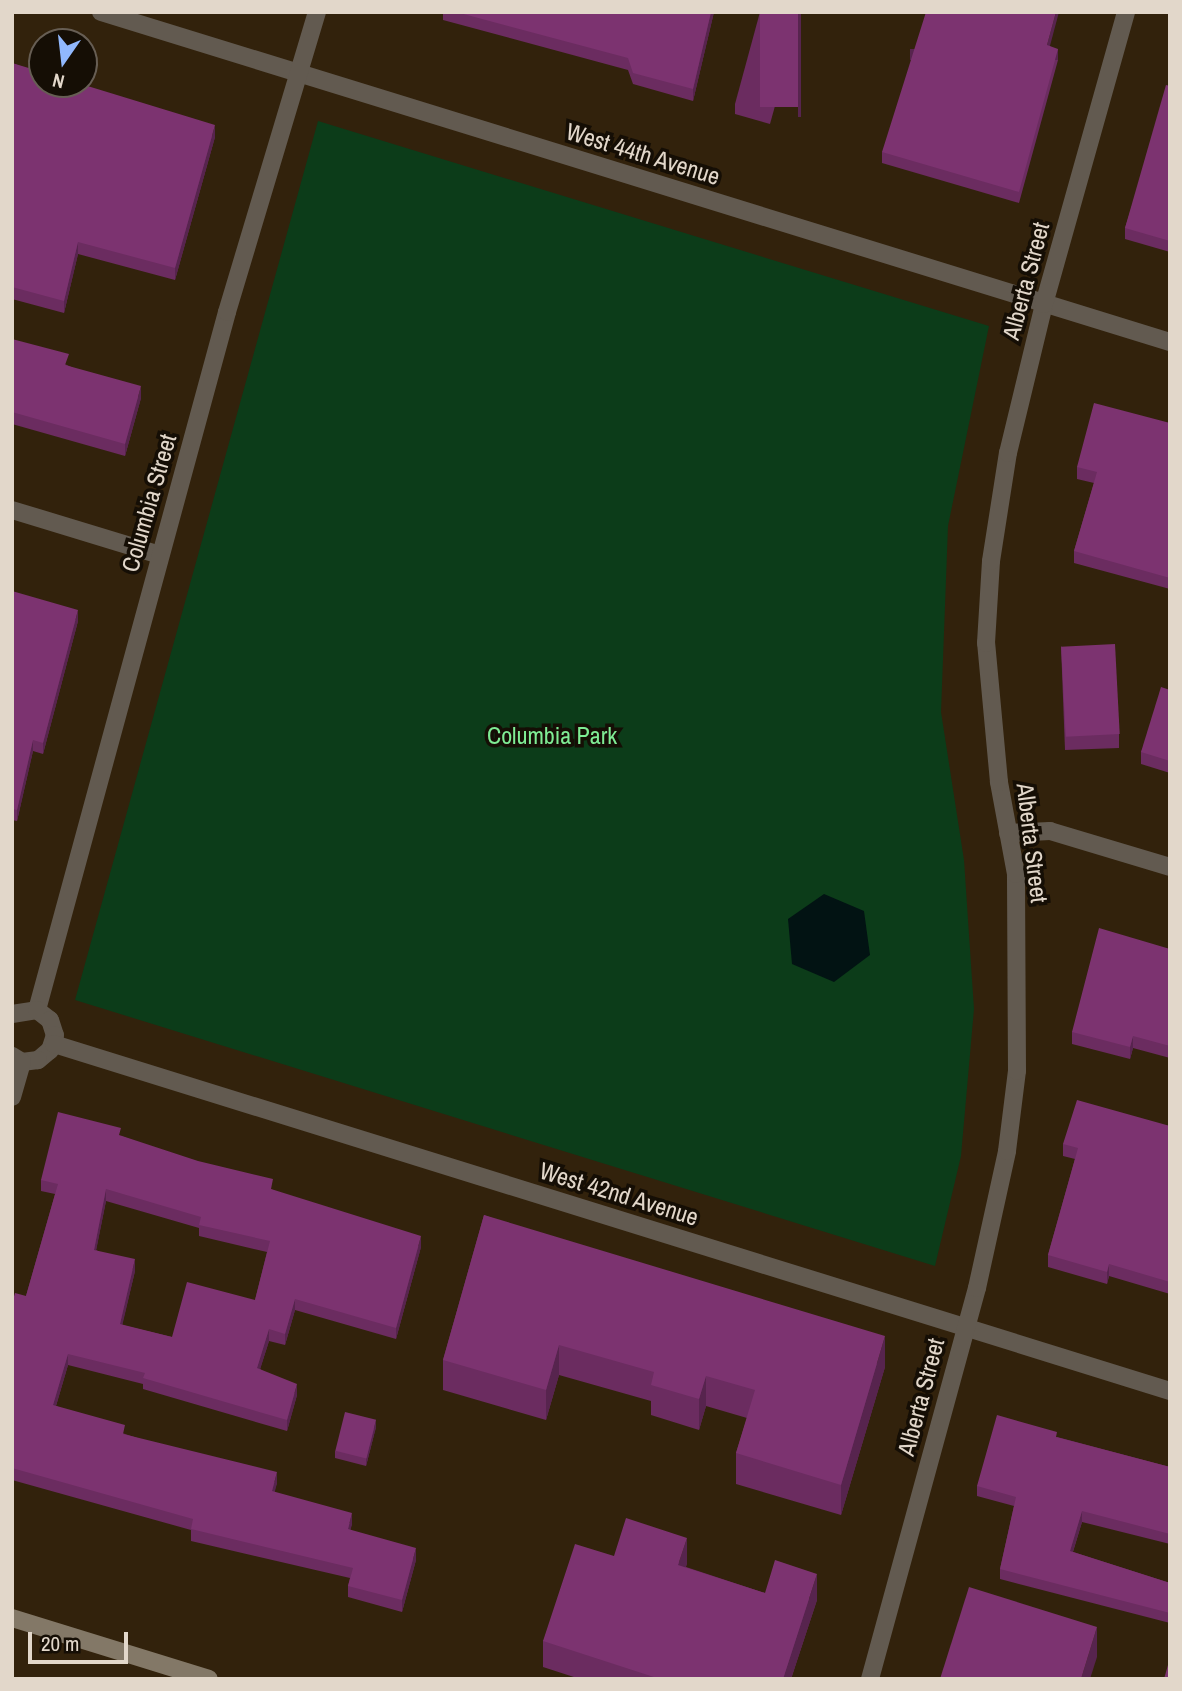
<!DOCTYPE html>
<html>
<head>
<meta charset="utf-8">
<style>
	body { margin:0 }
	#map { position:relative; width:1182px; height:1691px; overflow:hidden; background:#32220c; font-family:"Archivo Narrow",sans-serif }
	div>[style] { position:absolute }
	.green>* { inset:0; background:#0c3c19 }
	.water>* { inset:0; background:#021313 }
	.street>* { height:18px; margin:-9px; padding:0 9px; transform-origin:9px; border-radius:9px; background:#625a50 }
	.secondary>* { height:18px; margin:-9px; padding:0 9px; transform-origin:9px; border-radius:9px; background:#837867 }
	.wall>* { inset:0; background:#6b2c60 }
	.shaded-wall>* { inset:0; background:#57244e; transform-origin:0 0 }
	.building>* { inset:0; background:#7c3370; transform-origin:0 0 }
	span { translate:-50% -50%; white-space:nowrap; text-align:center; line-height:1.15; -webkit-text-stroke:7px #150e05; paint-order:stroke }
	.street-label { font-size:24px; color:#e2d7ca }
	.park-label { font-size:24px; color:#7fec94 }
	.frame { position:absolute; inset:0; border:14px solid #e2d7ca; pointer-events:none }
	.north { position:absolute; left:28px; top:28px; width:70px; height:70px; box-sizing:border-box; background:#150e05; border:2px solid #675e54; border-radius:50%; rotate:194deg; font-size:19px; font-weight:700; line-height:28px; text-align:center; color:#e2d7ca }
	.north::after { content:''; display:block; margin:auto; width:24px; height:32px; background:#91b8fd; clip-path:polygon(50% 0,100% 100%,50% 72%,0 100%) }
	.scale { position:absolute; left:28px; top:1632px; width:100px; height:32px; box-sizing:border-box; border:4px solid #e2d7ca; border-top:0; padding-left:9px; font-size:21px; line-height:24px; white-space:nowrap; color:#e2d7ca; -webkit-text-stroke:5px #150e05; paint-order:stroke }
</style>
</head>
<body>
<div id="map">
	<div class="green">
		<i style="clip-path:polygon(318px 121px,989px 326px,948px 526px,941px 712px,964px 860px,974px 1009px,961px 1156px,935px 1266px,75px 1000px)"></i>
	</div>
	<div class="water">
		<i style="clip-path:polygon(824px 894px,864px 911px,870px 955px,834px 982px,792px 964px,788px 919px)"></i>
	</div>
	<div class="street">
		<i style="left:101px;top:12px;width:1119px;rotate:17.16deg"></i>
		<i style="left:12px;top:510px;width:155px;rotate:16.9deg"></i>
		<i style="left:1008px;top:833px;width:42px;rotate:-2.7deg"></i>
		<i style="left:1050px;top:831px;width:125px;rotate:16.7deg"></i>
		<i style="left:37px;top:1010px;width:723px;rotate:-74.77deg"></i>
		<i style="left:227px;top:312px;width:313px;rotate:-73.3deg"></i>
		<i style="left:12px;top:1014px;width:25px;rotate:-9deg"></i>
		<i style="left:37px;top:1010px;width:16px;rotate:38deg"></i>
		<i style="left:50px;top:1020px;width:16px;rotate:72deg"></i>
		<i style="left:55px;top:1035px;width:16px;rotate:108deg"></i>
		<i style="left:50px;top:1050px;width:16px;rotate:140deg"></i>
		<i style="left:38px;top:1060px;width:16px;rotate:173deg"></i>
		<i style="left:22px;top:1062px;width:12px;rotate:-149deg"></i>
		<i style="left:54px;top:1044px;width:1169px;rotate:17.27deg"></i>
		<i style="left:12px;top:1097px;width:36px;rotate:-74deg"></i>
		<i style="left:870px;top:1679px;width:405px;rotate:-74.7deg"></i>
		<i style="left:977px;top:1288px;width:140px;rotate:-77.6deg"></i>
		<i style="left:1007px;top:1151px;width:81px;rotate:-82.9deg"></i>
		<i style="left:1017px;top:1071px;width:197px;rotate:-90.3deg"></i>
		<i style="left:1016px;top:874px;width:94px;rotate:-100.5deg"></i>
		<i style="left:999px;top:782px;width:140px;rotate:-95.3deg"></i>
		<i style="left:986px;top:643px;width:82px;rotate:-86.5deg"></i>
		<i style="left:991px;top:561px;width:109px;rotate:-81.1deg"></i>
		<i style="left:1008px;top:453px;width:153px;rotate:-76.4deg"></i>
		<i style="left:1044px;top:304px;width:303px;rotate:-74.3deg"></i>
	</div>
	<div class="secondary">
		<i style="left:12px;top:1618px;width:206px;rotate:17.2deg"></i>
	</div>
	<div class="wall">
		<i style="clip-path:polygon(443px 12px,714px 12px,693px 101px,633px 84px,628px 70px,443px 20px)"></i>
		<i style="clip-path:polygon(760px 12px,801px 12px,770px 124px,735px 114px,735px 104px)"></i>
		<i style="clip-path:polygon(1050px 46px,1058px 60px,1019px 203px,882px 163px,882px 152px)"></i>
		<i style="clip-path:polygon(12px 63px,215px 137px,175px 280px,78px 254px,64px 313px,12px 299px)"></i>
		<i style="clip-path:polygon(1170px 86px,1170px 252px,1125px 239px,1125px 228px)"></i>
		<i style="clip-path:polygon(12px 339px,69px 366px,141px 398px,125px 456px,12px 424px)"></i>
		<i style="clip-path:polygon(1170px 423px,1170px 589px,1074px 563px,1074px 551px,1094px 483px,1077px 479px,1077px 467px)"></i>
		<i style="clip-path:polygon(12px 591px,78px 621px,43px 754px,33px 751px,17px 821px,12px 820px)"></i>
		<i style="clip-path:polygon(1061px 646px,1119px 734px,1119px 748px,1065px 750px)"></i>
		<i style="clip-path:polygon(1170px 690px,1170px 773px,1141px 764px,1141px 752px)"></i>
		<i style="clip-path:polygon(1170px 949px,1170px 1058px,1133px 1048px,1130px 1059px,1072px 1044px,1072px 1032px)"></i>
		<i style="clip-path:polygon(1170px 1126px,1170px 1294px,1109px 1276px,1107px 1284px,1048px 1267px,1048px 1255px,1075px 1159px,1063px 1156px,1063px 1144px)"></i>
		<i style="clip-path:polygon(evenodd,121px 1136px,273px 1190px,421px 1247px,396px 1339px,295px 1310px,285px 1345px,269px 1341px,260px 1369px,297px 1395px,287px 1431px,143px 1389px,143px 1384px,68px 1365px,56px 1406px,125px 1434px,277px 1483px,274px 1492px,352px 1524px,350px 1530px,416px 1560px,402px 1612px,348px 1597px,348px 1586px,350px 1578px,191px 1541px,191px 1530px,12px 1480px,12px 1303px,26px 1296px,55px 1194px,41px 1191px,41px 1180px,121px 1136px,106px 1201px,199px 1228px,199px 1236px,267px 1252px,255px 1300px,172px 1337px,122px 1325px,135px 1271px,96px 1250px,106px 1201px)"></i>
		<i style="clip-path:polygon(484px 1215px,885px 1367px,841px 1515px,736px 1484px,736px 1453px,747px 1418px,706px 1406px,699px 1430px,651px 1415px,651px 1401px,559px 1375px,546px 1420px,443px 1390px,443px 1360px)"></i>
		<i style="clip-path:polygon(376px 1427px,366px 1466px,335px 1458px,335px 1451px)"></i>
		<i style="clip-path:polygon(1057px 1437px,1170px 1467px,1170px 1544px,1082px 1522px,1073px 1552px,1170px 1583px,1170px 1623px,1000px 1579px,1000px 1569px,1014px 1506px,977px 1496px,977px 1486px)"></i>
		<i style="clip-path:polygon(614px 1556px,687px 1563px,686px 1567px,765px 1593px,817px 1600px,791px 1679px,580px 1679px,543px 1667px,543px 1641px)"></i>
	</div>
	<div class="shaded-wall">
		<i style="clip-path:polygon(711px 12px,714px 12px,693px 101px,693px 89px)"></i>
		<i style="left:798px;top:12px;width:3px;height:105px"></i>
		<i style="clip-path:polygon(1056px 12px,1059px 12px,1047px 57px,1047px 45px)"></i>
		<i style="left:1058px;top:49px;width:11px;height:148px;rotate:90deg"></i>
		<i style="clip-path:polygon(215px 125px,215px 137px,175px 280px,175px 268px)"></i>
		<i style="clip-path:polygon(78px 242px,78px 254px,64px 313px,64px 301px)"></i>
		<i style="clip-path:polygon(141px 386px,141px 398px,125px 456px,125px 444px)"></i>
		<i style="clip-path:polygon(78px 610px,78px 621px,43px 754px,43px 743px)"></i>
		<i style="clip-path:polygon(33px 740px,33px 751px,17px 821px,17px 810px)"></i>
		<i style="clip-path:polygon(1133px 1036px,1133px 1048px,1130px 1059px,1130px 1047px)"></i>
		<i style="clip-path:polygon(106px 1189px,106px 1201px,94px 1261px,94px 1250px)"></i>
		<i style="clip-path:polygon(421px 1236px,421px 1247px,396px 1339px,396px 1328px)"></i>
		<i style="clip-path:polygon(135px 1259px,135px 1271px,120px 1335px,120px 1324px)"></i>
		<i style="clip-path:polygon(1109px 1264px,1109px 1276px,1107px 1284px,1107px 1272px)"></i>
		<i style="clip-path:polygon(295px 1299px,295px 1310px,285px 1345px,285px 1334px)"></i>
		<i style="clip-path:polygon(269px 1329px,269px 1341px,257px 1379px,257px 1368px)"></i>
		<i style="clip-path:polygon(885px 1336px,885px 1367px,841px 1515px,841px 1485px)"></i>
		<i style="clip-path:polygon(559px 1345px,559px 1375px,546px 1420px,546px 1390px)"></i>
		<i style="clip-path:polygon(68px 1354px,68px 1365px,53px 1416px,53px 1405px)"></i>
		<i style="clip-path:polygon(706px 1376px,706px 1406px,699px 1430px,699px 1399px)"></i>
		<i style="clip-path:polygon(297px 1384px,297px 1395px,287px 1431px,287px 1420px)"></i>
		<i style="clip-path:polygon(376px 1420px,376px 1427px,366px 1466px,366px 1459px)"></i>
		<i style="clip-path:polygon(277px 1472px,277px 1483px,272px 1503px,272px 1491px)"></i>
		<i style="clip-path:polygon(1082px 1511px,1082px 1522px,1070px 1561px,1070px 1551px)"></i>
		<i style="clip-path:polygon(352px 1513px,352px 1524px,348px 1540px,348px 1529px)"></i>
		<i style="clip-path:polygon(687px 1538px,687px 1563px,678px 1591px,678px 1565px)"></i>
		<i style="clip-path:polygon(416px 1548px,416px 1560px,402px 1612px,402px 1600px)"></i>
		<i style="clip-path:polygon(817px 1574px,817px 1600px,791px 1679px,783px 1679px)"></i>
		<i style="clip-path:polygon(1097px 1627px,1097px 1657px,1090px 1679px,1081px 1679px)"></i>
	</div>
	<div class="building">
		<i style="clip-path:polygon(456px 12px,711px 12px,693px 89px,633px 73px,628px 58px)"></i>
		<i style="left:760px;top:12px;width:38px;height:95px"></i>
		<i style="clip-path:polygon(926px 12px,1056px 12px,1047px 45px,1058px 49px,1019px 192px,882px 152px)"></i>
		<i style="clip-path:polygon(12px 63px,42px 72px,42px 84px,81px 84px,215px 125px,175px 268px,78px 242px,64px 301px,12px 287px)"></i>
		<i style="clip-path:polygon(1166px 85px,1170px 86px,1170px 241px,1125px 228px)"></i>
		<i style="clip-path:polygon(12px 339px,69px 354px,65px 365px,141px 386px,125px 444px,12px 412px)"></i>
		<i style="clip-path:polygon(1094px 403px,1170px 423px,1170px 578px,1074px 551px,1097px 472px,1077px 467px)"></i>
		<i style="clip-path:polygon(12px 591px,78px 610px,43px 743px,33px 740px,17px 810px,12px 809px)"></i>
		<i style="left:1115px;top:644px;width:90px;height:54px;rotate:87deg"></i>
		<i style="clip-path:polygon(1161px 687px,1170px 690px,1170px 761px,1141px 752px)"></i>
		<i style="clip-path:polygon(1099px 928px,1170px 949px,1170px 1046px,1133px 1036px,1130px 1047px,1072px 1032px)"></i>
		<i style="clip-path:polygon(1077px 1100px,1170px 1126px,1170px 1282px,1109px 1264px,1107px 1272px,1048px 1255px,1078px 1148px,1063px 1144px)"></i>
		<i style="clip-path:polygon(evenodd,58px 1112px,121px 1128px,119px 1135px,198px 1161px,273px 1179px,271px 1189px,421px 1236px,396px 1328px,295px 1299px,285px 1334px,269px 1329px,257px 1368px,297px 1384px,287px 1420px,143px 1378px,145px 1373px,68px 1354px,53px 1405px,125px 1425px,123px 1434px,277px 1472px,272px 1491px,352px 1513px,348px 1529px,416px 1548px,402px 1600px,348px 1586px,353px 1568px,191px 1529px,193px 1519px,12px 1468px,12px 1303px,15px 1293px,26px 1296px,58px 1184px,41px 1180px,58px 1112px,106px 1189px,201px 1217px,199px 1225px,270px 1241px,255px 1300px,187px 1282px,172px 1337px,120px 1324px,135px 1259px,94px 1250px,106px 1189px)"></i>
		<i style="clip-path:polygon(484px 1215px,885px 1336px,841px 1485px,736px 1453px,755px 1390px,706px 1376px,699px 1399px,651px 1385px,654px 1372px,559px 1345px,546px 1390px,443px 1360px)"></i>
		<i style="left:345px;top:1412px;width:32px;height:40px;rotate:14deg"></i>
		<i style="clip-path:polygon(997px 1415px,1057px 1432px,1056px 1437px,1170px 1467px,1170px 1534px,1082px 1511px,1070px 1551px,1170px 1583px,1170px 1613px,1000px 1569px,1016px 1497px,977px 1486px)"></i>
		<i style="clip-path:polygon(626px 1518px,687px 1538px,678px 1565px,765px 1593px,775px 1560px,817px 1574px,783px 1679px,660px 1679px,543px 1641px,575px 1544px,614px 1556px)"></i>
		<i style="clip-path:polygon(969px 1587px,1097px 1627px,1081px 1679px,940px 1679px)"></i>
		<i style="clip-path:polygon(1170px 1658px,1170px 1679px,1164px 1679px)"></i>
	</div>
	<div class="street-label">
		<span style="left:643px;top:154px;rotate:17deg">West 44th Avenue</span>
		<span style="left:1026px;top:281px;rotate:-75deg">Alberta Street</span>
		<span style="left:149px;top:503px;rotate:-74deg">Columbia Street</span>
		<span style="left:1032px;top:843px;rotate:83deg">Alberta Street</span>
		<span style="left:619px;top:1194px;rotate:17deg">West 42nd Avenue</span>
		<span style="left:921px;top:1397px;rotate:-75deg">Alberta Street</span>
	</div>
	<div class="park-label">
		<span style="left:552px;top:736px">Columbia Park</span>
	</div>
	<div class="frame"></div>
	<div class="north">N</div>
	<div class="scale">20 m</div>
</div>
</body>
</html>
